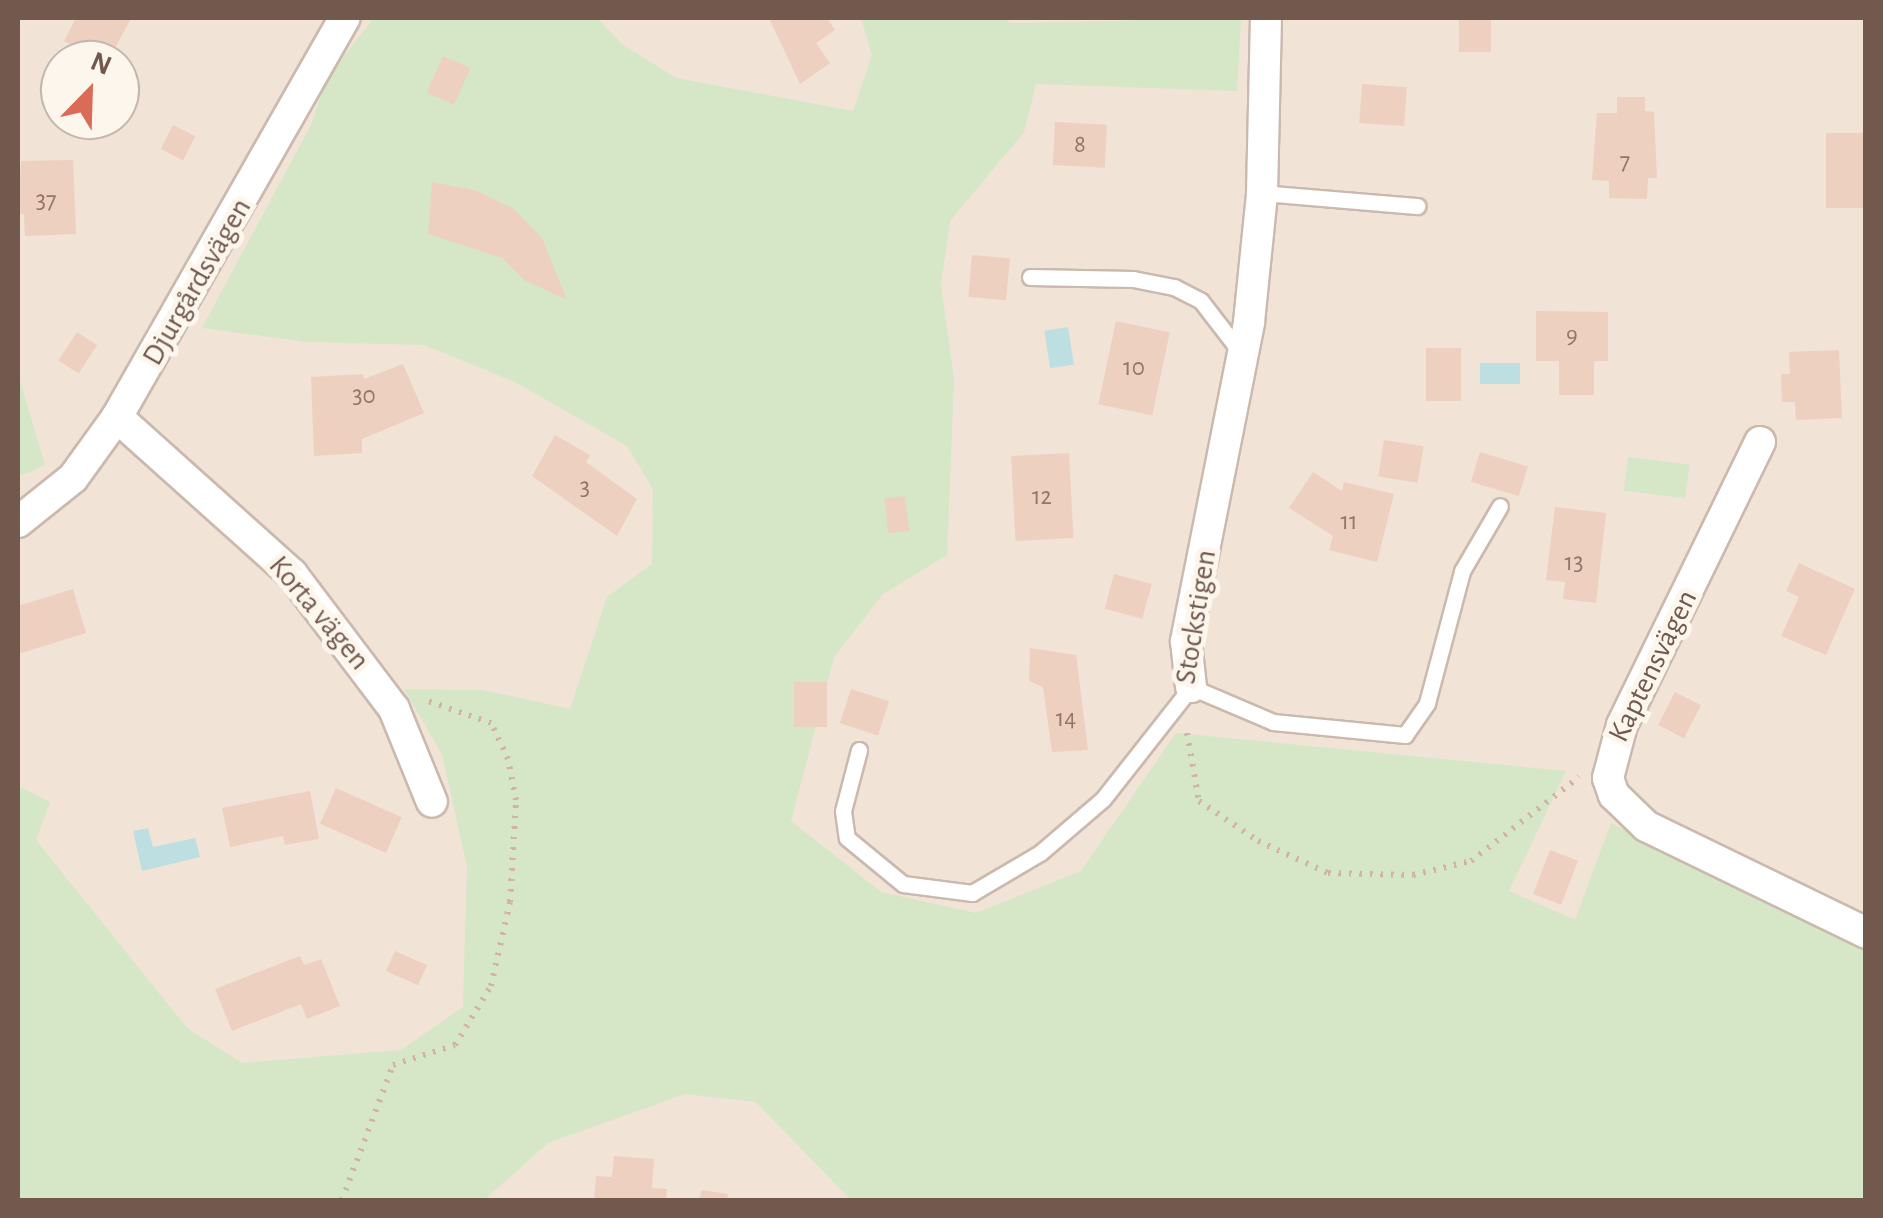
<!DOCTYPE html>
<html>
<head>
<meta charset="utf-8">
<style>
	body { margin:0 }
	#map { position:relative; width:1883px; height:1218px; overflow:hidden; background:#faf2e7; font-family:"Alegreya Sans",sans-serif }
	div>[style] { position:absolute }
	.residential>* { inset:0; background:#f1e3d6 }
	.green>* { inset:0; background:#d5e7c6; transform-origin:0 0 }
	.water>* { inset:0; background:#bddfe2; transform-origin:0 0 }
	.building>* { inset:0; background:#eed0c0; transform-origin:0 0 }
	.path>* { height:6px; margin-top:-3px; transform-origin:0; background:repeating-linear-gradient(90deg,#d2b3a4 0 2.5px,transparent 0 10.5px) }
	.roads { filter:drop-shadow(2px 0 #cbb9ae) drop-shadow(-2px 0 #cbb9ae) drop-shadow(0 2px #cbb9ae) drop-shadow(0 -2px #cbb9ae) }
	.service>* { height:15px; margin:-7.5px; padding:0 7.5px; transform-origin:7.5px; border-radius:7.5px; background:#fff }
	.minor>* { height:30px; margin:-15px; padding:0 15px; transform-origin:15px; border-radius:15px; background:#fff }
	span { translate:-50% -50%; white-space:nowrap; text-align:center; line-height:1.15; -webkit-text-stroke:10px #fdf6ed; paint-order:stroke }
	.number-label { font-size:25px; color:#91766a }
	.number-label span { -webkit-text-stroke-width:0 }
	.street-label { font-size:30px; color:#72584d }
	.frame { position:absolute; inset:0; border:20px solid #72584d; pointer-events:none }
	.north { position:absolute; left:40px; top:40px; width:100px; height:100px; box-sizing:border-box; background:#fdf6ed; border:2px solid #c5b7ad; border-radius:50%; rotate:23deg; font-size:28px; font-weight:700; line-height:40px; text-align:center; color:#72584d }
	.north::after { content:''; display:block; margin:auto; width:35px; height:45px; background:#da6c56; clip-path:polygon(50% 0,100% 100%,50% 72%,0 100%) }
</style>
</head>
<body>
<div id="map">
	<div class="residential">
		<i style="clip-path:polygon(evenodd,18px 18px,1865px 18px,1865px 1200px,18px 1200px,18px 18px,60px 60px,120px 60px,120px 120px,60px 120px,60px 60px)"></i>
	</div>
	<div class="green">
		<i style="clip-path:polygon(374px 18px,597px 18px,622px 44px,676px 78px,853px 111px,872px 55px,861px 18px,1002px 18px,1011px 23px,1241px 18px,1237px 91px,1036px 84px,1024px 132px,950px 221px,941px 284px,954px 380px,947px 555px,883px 594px,834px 657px,791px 821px,881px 892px,976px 913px,1081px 871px,1176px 733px,1566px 771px,1509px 891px,1575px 920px,1611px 823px,1865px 943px,1865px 1200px,851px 1200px,756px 1102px,685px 1094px,548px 1143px,484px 1200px,18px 1200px,18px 786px,50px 802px,36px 840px,187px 1028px,242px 1063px,401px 1050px,463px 1007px,467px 867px,442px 754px,404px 689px,482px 690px,570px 709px,607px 597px,652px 564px,653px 489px,627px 446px,515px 382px,424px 345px,308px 342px,202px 328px,311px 125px,327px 77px)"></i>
		<i style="clip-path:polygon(18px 374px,45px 465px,18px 477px,18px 373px)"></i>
		<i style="left:1628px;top:457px;width:62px;height:34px;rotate:7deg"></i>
	</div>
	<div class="water">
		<i style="left:1068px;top:327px;width:38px;height:24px;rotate:81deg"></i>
		<i style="left:1520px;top:363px;width:21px;height:40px;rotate:90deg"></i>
		<i style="clip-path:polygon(148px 828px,153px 847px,195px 838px,200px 857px,142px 871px,133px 831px)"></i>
	</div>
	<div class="building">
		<i style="clip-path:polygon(76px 18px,125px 18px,130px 20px,109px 60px,99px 60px,64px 41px)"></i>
		<i style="clip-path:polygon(769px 18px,827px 18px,835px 30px,816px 43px,830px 63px,800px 84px)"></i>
		<i style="left:1459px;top:18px;width:32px;height:34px"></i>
		<i style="left:443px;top:56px;width:30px;height:40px;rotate:24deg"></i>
		<i style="left:1362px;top:84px;width:45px;height:39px;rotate:4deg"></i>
		<i style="clip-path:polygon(1617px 97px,1645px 97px,1645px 111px,1654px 112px,1657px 178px,1648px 178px,1647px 199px,1609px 198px,1609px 181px,1592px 180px,1597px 113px,1617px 113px)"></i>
		<i style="left:1055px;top:122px;width:52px;height:43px;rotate:3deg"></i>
		<i style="left:173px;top:125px;width:25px;height:27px;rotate:27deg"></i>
		<i style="left:1866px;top:133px;width:75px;height:40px;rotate:90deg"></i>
		<i style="clip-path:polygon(73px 160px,76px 234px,25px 236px,24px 214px,18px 214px,21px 161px)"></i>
		<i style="clip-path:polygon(432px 182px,475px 190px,514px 209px,542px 238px,567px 300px,524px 280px,502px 258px,428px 234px)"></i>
		<i style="left:972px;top:255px;width:38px;height:42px;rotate:5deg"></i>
		<i style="clip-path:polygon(1536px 311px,1608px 312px,1608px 361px,1594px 361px,1594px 395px,1559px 395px,1559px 361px,1536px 361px)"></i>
		<i style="left:1116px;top:321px;width:55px;height:85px;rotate:12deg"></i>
		<i style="left:77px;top:332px;width:24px;height:34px;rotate:33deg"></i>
		<i style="left:1426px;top:348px;width:35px;height:53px"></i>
		<i style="clip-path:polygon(1839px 350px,1842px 418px,1796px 420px,1795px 402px,1782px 402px,1781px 374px,1790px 374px,1789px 352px)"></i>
		<i style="clip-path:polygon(403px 364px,424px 413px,362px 439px,362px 453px,314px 456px,311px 377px,363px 374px,364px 379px)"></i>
		<i style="clip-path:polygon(555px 435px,590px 455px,586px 462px,637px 499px,617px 536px,532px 476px)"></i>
		<i style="left:1384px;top:440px;width:40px;height:37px;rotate:9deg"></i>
		<i style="left:1480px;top:452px;width:50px;height:31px;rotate:17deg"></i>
		<i style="left:1069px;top:453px;width:85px;height:58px;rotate:87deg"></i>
		<i style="clip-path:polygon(1313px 472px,1342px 491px,1344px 482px,1394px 494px,1377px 562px,1329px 550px,1333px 536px,1289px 508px)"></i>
		<i style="left:905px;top:496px;width:35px;height:21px;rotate:83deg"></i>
		<i style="clip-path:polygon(1555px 507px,1606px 513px,1596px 603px,1563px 599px,1565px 582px,1546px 580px)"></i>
		<i style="clip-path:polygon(1799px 563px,1855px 589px,1826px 655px,1781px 636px,1799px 597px,1786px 591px)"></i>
		<i style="left:1114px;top:574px;width:39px;height:36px;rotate:15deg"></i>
		<i style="clip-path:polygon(73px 589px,86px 633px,18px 654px,18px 606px)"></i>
		<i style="clip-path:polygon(1030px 648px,1076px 655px,1088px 750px,1052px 752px,1043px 687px,1029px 681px)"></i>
		<i style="left:794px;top:682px;width:33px;height:45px"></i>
		<i style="left:851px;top:689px;width:40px;height:36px;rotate:18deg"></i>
		<i style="left:1675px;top:692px;width:29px;height:37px;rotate:27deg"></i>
		<i style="left:336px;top:788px;width:72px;height:39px;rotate:24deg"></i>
		<i style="clip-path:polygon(310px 791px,319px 839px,285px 845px,283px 836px,230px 847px,222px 808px)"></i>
		<i style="left:1550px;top:850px;width:30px;height:47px;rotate:21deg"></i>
		<i style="left:395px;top:951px;width:35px;height:22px;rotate:24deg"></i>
		<i style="clip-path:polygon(300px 956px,304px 965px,321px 959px,340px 1006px,307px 1019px,301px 1004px,232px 1031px,215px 989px)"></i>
		<i style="clip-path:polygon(614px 1156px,654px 1159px,652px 1188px,667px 1189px,666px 1200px,594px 1200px,596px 1176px,612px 1177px)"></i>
		<i style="clip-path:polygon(701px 1190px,728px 1194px,727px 1200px,700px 1200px)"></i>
	</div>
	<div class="path">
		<i style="left:1187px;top:733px;width:69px;rotate:80deg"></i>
		<i style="left:1199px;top:801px;width:71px;rotate:34.1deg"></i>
		<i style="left:1258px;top:841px;width:77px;rotate:24.6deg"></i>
		<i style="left:1328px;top:873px;width:85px;rotate:1.3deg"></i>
		<i style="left:1413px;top:875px;width:60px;rotate:-13.6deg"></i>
		<i style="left:1471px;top:861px;width:137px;rotate:-37.9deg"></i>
		<i style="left:342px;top:1200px;width:144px;rotate:-69.3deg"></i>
		<i style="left:393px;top:1065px;width:65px;rotate:-17.9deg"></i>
		<i style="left:455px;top:1045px;width:69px;rotate:-58.6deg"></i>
		<i style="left:491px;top:986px;width:86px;rotate:-77.3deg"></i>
		<i style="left:510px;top:902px;width:102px;rotate:-86.6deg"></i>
		<i style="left:516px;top:800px;width:42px;rotate:-101deg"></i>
		<i style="left:508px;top:759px;width:40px;rotate:-115deg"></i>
		<i style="left:491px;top:723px;width:70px;rotate:-160.8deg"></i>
	</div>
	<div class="roads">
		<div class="service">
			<i style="left:1262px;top:193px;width:156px;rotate:4.8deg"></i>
			<i style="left:1030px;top:277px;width:103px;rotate:1.1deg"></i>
			<i style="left:1133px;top:279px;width:42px;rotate:11deg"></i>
			<i style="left:1174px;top:287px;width:30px;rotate:27deg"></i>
			<i style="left:1201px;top:301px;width:66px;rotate:52.4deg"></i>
			<i style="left:859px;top:750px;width:63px;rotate:104.7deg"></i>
			<i style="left:843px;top:811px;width:27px;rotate:82deg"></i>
			<i style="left:847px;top:838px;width:72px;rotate:39.4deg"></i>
			<i style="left:903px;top:884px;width:70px;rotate:7.4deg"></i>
			<i style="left:972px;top:893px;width:79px;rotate:-30.5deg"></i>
			<i style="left:1040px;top:853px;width:83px;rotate:-40.6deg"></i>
			<i style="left:1103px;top:799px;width:142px;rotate:-51.8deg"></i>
			<i style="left:1191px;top:687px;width:89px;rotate:23.1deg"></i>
			<i style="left:1273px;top:722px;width:133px;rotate:5.6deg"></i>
			<i style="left:1405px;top:735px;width:39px;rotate:-55deg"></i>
			<i style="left:1427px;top:703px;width:137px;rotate:-75.1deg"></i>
			<i style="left:1462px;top:571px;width:75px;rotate:-59.7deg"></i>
		</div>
		<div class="minor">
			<i style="left:117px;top:417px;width:235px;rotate:41.9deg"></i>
			<i style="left:292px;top:574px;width:169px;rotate:52.9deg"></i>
			<i style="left:394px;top:709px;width:100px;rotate:67.8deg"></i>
			<i style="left:1760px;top:442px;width:315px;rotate:116deg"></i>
			<i style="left:1622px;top:725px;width:55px;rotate:104.8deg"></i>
			<i style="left:1608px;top:778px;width:18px;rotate:71deg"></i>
			<i style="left:1614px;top:795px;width:45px;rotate:44.1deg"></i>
			<i style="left:1646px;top:826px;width:245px;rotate:25.9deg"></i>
			<i style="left:18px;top:522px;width:70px;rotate:-38.7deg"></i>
			<i style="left:73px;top:478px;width:75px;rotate:-54.2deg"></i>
			<i style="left:117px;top:417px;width:460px;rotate:-60.3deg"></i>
			<i style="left:1191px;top:687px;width:46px;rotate:-96.2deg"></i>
			<i style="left:1186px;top:641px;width:325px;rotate:-78.8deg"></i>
			<i style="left:1249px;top:322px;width:130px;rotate:-84.2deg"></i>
			<i style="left:1262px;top:193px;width:175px;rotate:-88.7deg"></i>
		</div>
	</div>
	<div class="number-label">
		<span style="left:1080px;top:145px">8</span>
		<span style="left:1625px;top:162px">7</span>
		<span style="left:46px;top:201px">37</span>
		<span style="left:1572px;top:336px">9</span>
		<span style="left:1134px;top:368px">10</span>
		<span style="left:364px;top:396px">30</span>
		<span style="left:585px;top:488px">3</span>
		<span style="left:1042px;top:497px">12</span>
		<span style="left:1349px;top:522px">11</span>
		<span style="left:1574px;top:563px">13</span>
		<span style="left:1066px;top:719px">14</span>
	</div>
	<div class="street-label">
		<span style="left:197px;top:282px;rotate:-60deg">Djurgårdsvägen</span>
		<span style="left:319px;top:613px;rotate:50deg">Korta vägen</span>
		<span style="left:1196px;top:617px;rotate:-81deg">Stockstigen</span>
		<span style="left:1653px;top:666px;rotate:-64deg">Kaptensvägen</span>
	</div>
	<div class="frame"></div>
	<div class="north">N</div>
</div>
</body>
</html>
